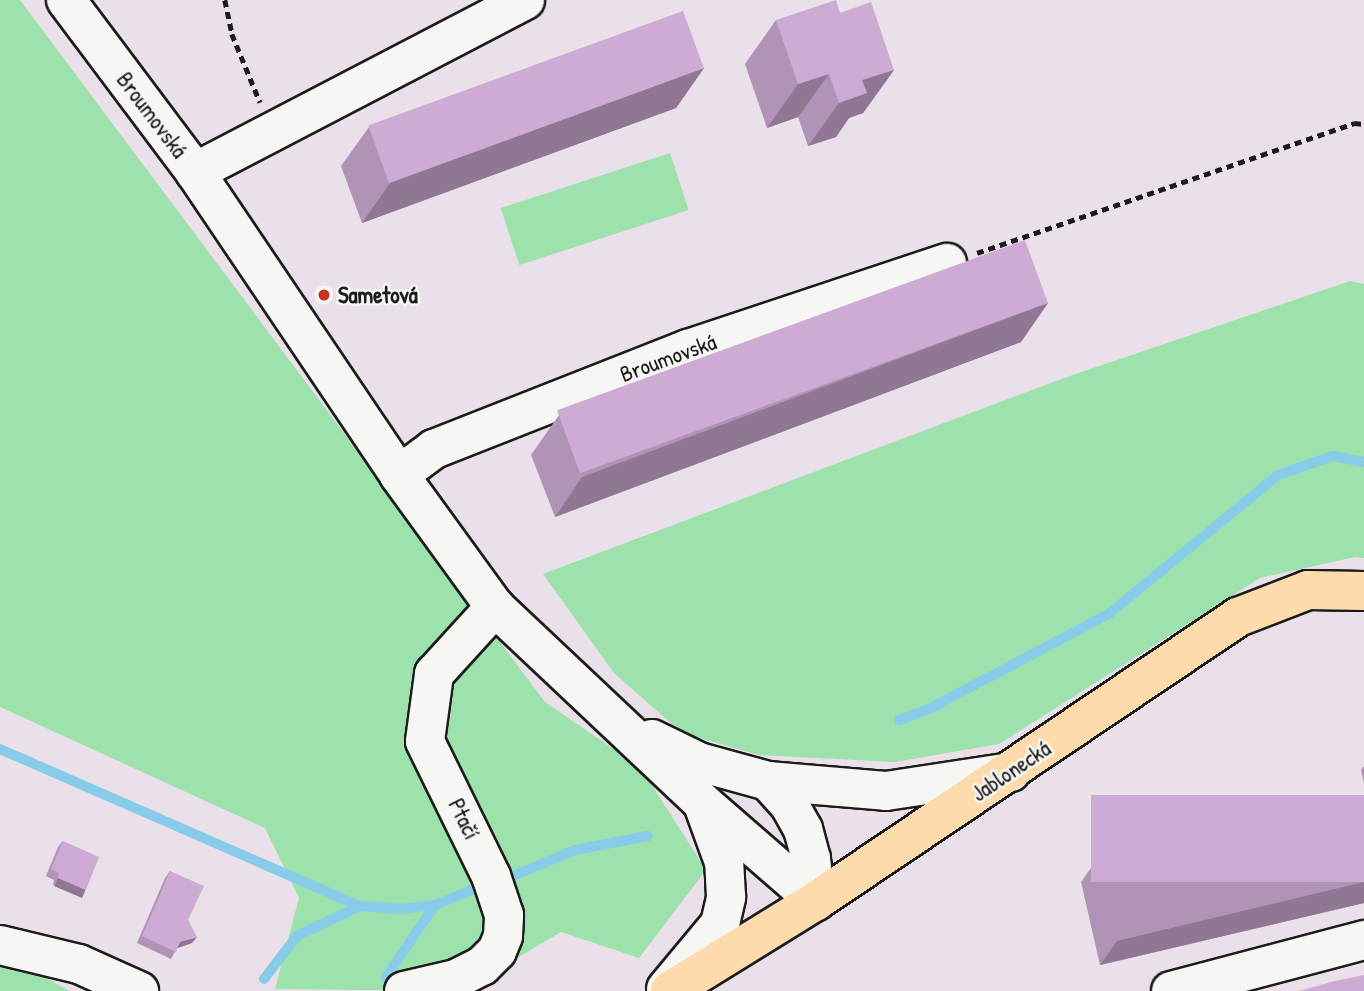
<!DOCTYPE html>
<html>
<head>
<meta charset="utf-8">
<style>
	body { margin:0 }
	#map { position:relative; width:1364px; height:991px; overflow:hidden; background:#eae0e9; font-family:"Patrick Hand",sans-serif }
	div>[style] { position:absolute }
	.green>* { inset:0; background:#9de1ac; transform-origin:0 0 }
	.stream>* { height:10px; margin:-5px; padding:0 5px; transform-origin:5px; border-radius:5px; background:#88cce9 }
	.path>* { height:4.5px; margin-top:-2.25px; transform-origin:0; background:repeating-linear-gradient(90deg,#1c1c1c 0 7px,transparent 0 12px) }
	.roads { filter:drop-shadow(2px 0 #1c1c1c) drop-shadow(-2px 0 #1c1c1c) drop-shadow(0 2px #1c1c1c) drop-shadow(0 -2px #1c1c1c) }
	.minor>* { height:38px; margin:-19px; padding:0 19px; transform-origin:19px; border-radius:19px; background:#f6f6f2 }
	.major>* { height:38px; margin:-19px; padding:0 19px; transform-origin:19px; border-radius:19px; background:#fedbac }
	.wall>* { inset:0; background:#b193b7 }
	.shaded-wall>* { inset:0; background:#907895; transform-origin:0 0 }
	.building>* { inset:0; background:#ceabd5; transform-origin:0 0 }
	.dots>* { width:19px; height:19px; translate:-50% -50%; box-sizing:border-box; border:4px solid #f6f6f2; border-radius:50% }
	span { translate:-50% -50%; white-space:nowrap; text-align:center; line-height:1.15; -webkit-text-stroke:5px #f6f6f2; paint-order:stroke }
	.street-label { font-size:23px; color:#1c1c1c }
	.poi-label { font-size:23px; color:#1c1c1c; font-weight:700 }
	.left { translate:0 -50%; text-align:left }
</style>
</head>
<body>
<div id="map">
	<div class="green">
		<i style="clip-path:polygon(0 0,20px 0,545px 702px,641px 768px,706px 870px,639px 958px,561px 932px,461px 991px,275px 989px,299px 898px,265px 828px,0 707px)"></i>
		<i style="left:670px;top:153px;width:60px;height:178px;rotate:72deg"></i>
		<i style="clip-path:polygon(1350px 281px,1364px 284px,1364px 558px,1355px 557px,1260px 578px,999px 744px,895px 762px,759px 755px,682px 733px,614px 673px,543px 574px,1064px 378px)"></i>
		<i style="clip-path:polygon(0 951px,69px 991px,0 991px)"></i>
	</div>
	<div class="stream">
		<i style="left:899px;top:720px;width:32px;rotate:-20deg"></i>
		<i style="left:929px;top:709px;width:205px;rotate:-27.9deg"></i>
		<i style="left:1110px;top:613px;width:217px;rotate:-39.4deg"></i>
		<i style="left:1278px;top:475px;width:58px;rotate:-19.1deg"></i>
		<i style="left:1333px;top:456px;width:32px;rotate:11deg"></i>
		<i style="left:0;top:749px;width:393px;rotate:23.6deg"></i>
		<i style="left:515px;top:875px;width:65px;rotate:-22.6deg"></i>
		<i style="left:575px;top:850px;width:74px;rotate:-10.9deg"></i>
		<i style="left:386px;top:977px;width:87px;rotate:-55.8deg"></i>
		<i style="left:435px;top:905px;width:55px;rotate:-22.4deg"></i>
		<i style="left:264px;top:979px;width:54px;rotate:-52.5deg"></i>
		<i style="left:297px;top:936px;width:70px;rotate:-25.5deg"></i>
		<i style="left:360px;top:906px;width:41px;rotate:4.2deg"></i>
		<i style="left:401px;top:909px;width:34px;rotate:-7deg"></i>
	</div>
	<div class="path">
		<i style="left:225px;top:0;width:35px;rotate:78deg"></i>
		<i style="left:232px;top:34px;width:74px;rotate:67.6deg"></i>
		<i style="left:977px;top:253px;width:399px;rotate:-19deg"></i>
		<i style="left:1354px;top:123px;width:10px;rotate:6deg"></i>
	</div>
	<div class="roads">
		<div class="minor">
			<i style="left:66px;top:0;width:215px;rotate:53.1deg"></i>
			<i style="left:195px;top:172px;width:365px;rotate:56deg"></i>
			<i style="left:399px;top:475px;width:163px;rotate:54deg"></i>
			<i style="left:495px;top:607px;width:284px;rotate:43.3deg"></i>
			<i style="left:702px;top:802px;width:151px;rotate:41deg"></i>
			<i style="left:195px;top:172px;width:372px;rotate:-27.5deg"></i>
			<i style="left:399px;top:475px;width:44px;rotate:-36.6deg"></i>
			<i style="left:434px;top:449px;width:273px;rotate:-21.5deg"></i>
			<i style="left:688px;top:349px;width:273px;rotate:-18.4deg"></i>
			<i style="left:652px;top:739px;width:52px;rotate:26.1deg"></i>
			<i style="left:699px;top:762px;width:72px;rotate:15.4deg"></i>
			<i style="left:768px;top:781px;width:118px;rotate:4.8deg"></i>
			<i style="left:886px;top:791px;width:126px;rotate:-8.6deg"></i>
			<i style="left:768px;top:781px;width:31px;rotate:48deg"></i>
			<i style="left:789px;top:804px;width:29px;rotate:61deg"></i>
			<i style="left:803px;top:829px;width:31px;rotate:75deg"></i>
			<i style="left:811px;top:859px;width:42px;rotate:83.2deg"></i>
			<i style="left:0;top:945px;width:81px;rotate:13.5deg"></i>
			<i style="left:79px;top:964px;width:66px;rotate:24.2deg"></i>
			<i style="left:666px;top:989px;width:85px;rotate:-50.3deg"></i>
			<i style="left:720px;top:924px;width:28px;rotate:-77deg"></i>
			<i style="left:726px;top:897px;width:35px;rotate:-93deg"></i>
			<i style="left:724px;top:862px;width:59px;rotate:-110deg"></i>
			<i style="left:404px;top:991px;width:53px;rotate:-13deg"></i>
			<i style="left:456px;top:979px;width:29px;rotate:-27deg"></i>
			<i style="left:482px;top:966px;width:21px;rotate:-45deg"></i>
			<i style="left:497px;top:951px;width:16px;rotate:-68deg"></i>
			<i style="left:503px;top:936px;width:21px;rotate:-87deg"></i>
			<i style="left:504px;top:915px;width:41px;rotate:-108.4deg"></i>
			<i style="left:491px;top:876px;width:150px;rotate:-116.1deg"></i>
			<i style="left:425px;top:741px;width:68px;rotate:-82.3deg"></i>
			<i style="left:434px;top:674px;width:91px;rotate:-47.7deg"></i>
			<i style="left:1171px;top:991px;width:200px;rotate:-14.8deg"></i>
		</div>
		<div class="major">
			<i style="left:670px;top:991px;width:172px;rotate:-31.7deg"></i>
			<i style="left:816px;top:901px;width:509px;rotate:-33.94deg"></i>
			<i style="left:1238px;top:617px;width:75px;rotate:-21.1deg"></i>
			<i style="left:1308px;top:590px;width:56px;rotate:1deg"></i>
		</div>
	</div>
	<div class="wall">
		<i style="clip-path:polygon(840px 13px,894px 70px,863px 113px,849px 118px,836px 137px,808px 146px,798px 117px,767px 128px,745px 64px,776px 20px)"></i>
		<i style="clip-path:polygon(704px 68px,676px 108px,362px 223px,341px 166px,369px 127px)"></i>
		<i style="clip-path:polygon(1048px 303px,1021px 342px,555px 517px,531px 455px,559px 415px)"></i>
		<i style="clip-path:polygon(1364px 766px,1364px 783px,1361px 770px)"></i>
		<i style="clip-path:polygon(1364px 795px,1364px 903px,1100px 965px,1081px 882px,1098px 858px)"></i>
		<i style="clip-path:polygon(63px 841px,82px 897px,53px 885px,54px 880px,46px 876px,58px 847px)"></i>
		<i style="clip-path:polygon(170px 871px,188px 920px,192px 943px,177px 948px,171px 959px,137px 943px,165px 878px)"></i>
	</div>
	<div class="shaded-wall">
		<i style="clip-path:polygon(704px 68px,676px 108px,362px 223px,390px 183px)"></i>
		<i style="clip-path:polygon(894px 70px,863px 113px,849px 118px,836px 137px,808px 146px,839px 103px,862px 80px)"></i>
		<i style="clip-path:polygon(829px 74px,798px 117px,767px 128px,798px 84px)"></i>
		<i style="clip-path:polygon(1048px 303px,1021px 342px,555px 517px,582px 477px)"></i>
		<i style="left:58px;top:878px;width:30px;height:9px;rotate:23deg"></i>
		<i style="clip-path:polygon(1364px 882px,1364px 903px,1100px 965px,1117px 941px)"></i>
		<i style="clip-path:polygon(197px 937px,192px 943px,175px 949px,180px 942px)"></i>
	</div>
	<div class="building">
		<i style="clip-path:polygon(836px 0,840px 13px,871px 2px,894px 70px,862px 80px,867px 93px,839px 103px,829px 74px,798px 84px,776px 20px)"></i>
		<i style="left:683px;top:11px;width:61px;height:335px;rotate:70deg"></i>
		<i style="left:1025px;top:240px;width:67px;height:498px;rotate:70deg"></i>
		<i style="left:1364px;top:795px;width:87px;height:273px;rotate:90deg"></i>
		<i style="clip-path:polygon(63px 841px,99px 857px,86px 890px,58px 878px,59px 873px,51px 869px)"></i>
		<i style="clip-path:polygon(170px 871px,204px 886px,188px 920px,197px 937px,180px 942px,176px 952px,142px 936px)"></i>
		<i style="clip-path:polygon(1364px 975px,1364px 991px,1299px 991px,1335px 981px)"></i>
	</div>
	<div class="dots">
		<i style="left:324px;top:295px;background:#c8321e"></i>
	</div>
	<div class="street-label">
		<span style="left:152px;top:115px;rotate:53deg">Broumovská</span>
		<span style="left:668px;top:358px;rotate:-20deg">Broumovská</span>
		<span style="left:1011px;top:771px;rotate:-34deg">Jablonecká</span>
		<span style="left:464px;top:819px;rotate:64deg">Ptačí</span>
	</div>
	<div class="poi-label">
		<span class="left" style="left:338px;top:295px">Sametová</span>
	</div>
</div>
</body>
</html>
